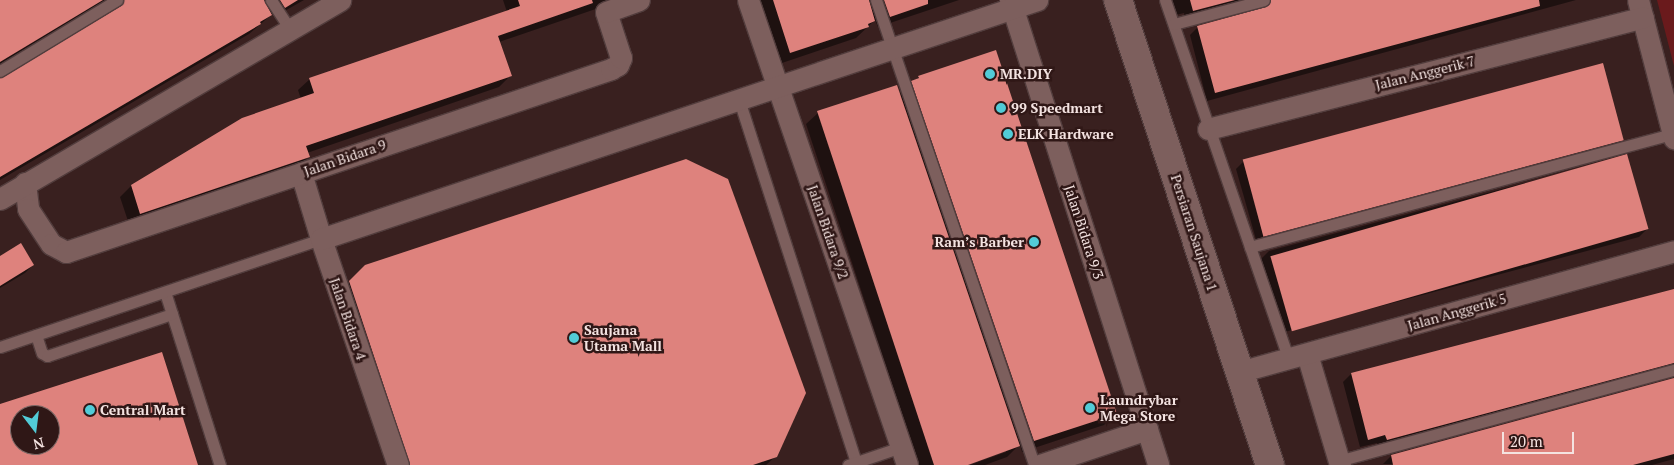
<!DOCTYPE html>
<html>
<head>
<meta charset="utf-8">
<style>
	body { margin:0 }
	#map { position:relative; width:1674px; height:465px; overflow:hidden; background:#39201f; font-family:"PT Serif",serif }
	div>[style] { position:absolute }
	.green>* { inset:0; background:#6a1a1c }
	.shadow>* { inset:0; background:#0007 }
	.building>* { inset:0; background:#de827d; transform-origin:0 0 }
	.roads { filter:drop-shadow(1px 0 #523d3d) drop-shadow(-1px 0 #523d3d) drop-shadow(0 1px #523d3d) drop-shadow(0 -1px #523d3d) }
	.service>* { height:11px; margin:-5.5px; padding:0 5.5px; transform-origin:5.5px; border-radius:5.5px; background:#7d5f5d }
	.minor>* { height:21px; margin:-10.5px; padding:0 10.5px; transform-origin:10.5px; border-radius:10.5px; background:#7d5f5d }
	.tertiary>* { height:28px; margin:-14px; padding:0 14px; transform-origin:14px; border-radius:14px; background:#7d5f5d }
	.dots>* { width:14px; height:14px; translate:-50% -50%; box-sizing:border-box; border:2px solid #2f1716; border-radius:50% }
	span { translate:-50% -50%; white-space:nowrap; text-align:center; line-height:1.15; -webkit-text-stroke:5px #2f1716; paint-order:stroke }
	.street-label { font-size:14px; color:#f4e3e1 }
	.poi-label { font-size:14px; color:#f4e3e1; font-weight:700 }
	.left { translate:0 -50%; text-align:left }
	.right { translate:-100% -50%; text-align:right }
	.north { position:absolute; left:10px; top:405px; width:50px; height:50px; box-sizing:border-box; background:#2f1716; border:1px solid #7e6967; border-radius:50%; rotate:165deg; font-size:14px; font-weight:700; line-height:20px; text-align:center; color:#f4e3e1 }
	.north::after { content:''; display:block; margin:auto; width:18px; height:22px; background:#52cbd7; clip-path:polygon(50% 0,100% 100%,50% 72%,0 100%) }
	.scale { position:absolute; left:1502px; top:432px; width:72px; height:22px; box-sizing:border-box; border:2px solid #f4e3e1; border-top:0; padding-left:6px; font-size:15px; line-height:18px; white-space:nowrap; color:#f4e3e1; -webkit-text-stroke:4px #2f1716; paint-order:stroke }
</style>
</head>
<body>
<div id="map">
	<div class="green">
		<i style="clip-path:polygon(1657px 0,1674px 0,1674px 66px)"></i>
	</div>
	<div class="shadow">
		<i style="clip-path:polygon(0 0,304px 0,274px 17px,272px 14px,249px 34px,0 180px,0 80px,115px 12px,111px 4px,0 65px)"></i>
		<i style="clip-path:polygon(503px 0,622px 0,499px 42px,510px 76px,499px 87px,307px 153px,308px 157px,297px 168px,129px 224px,120px 197px,131px 186px,301px 99px,298px 90px,310px 79px,507px 12px)"></i>
		<i style="clip-path:polygon(758px 0,959px 0,878px 27px,875px 20px,856px 38px,779px 64px)"></i>
		<i style="clip-path:polygon(1168px 0,1576px 0,1207px 101px,1190px 35px,1198px 27px,1263px 9px,1263px 6px,1185px 18px,1184px 13px,1172px 16px)"></i>
		<i style="clip-path:polygon(996px 52px,1115px 413px,1104px 425px,1022px 452px,1020px 444px,1007px 457px,985px 465px,970px 465px,1006px 452px,1006px 449px,963px 465px,919px 465px,806px 124px,818px 113px,899px 95px,919px 77px)"></i>
		<i style="clip-path:polygon(1622px 139px,1614px 147px,1257px 243px,1236px 169px,1244px 161px)"></i>
		<i style="clip-path:polygon(1626px 156px,1647px 229px,1639px 237px,1281px 333px,1261px 259px,1269px 251px)"></i>
		<i style="clip-path:polygon(0 257px,33px 265px,25px 273px,0 288px)"></i>
		<i style="clip-path:polygon(366px 266px,776px 456px,766px 465px,401px 465px,341px 290px)"></i>
		<i style="clip-path:polygon(1674px 291px,1674px 459px,1652px 465px,1383px 464px,1391px 456px,1673px 379px,1673px 376px,1379px 447px,1377px 443px,1360px 447px,1343px 382px,1351px 374px)"></i>
	</div>
	<div class="building">
		<i style="clip-path:polygon(0 0,103px 0,0 62px)"></i>
		<i style="clip-path:polygon(124px 0,264px 0,272px 15px,260px 22px,261px 24px,0 177px,0 78px,121px 6px)"></i>
		<i style="clip-path:polygon(280px 0,298px 0,285px 8px)"></i>
		<i style="clip-path:polygon(518px 0,592px 0,593px 3px,498px 36px,512px 76px,306px 146px,310px 157px,140px 214px,131px 185px,242px 118px,314px 93px,309px 78px,520px 6px)"></i>
		<i style="clip-path:polygon(773px 0,869px 0,875px 21px,868px 24px,869px 27px,790px 53px)"></i>
		<i style="clip-path:polygon(884px 0,928px 0,928px 4px,890px 17px)"></i>
		<i style="clip-path:polygon(1190px 0,1235px 0,1193px 11px)"></i>
		<i style="clip-path:polygon(1271px 0,1539px 0,1540px 6px,1215px 93px,1197px 26px,1266px 7px)"></i>
		<i style="clip-path:polygon(996px 50px,1117px 414px,1034px 441px,911px 81px,919px 78px,918px 76px)"></i>
		<i style="left:1603px;top:63px;width:80px;height:373px;rotate:75deg"></i>
		<i style="clip-path:polygon(897px 85px,1020px 446px,968px 465px,934px 465px,817px 111px)"></i>
		<i style="left:1627px;top:154px;width:78px;height:371px;rotate:74deg"></i>
		<i style="clip-path:polygon(686px 159px,728px 179px,806px 393px,777px 457px,753px 465px,410px 465px,349px 281px,365px 265px)"></i>
		<i style="clip-path:polygon(21px 243px,34px 265px,0 286px,0 256px)"></i>
		<i style="clip-path:polygon(1674px 289px,1674px 363px,1387px 440px,1385px 435px,1368px 440px,1351px 373px)"></i>
		<i style="clip-path:polygon(evenodd,162px 352px,198px 465px,0 465px,0 404px,162px 352px,20px 415px,50px 415px,50px 445px,20px 445px,20px 415px)"></i>
		<i style="clip-path:polygon(1674px 378px,1674px 454px,1633px 465px,1393px 465px,1391px 455px)"></i>
	</div>
	<div class="roads">
		<div class="service">
			<i style="left:271px;top:0;width:33px;rotate:57deg"></i>
			<i style="left:876px;top:0;width:491px;rotate:71.2deg"></i>
			<i style="left:1165px;top:0;width:381px;rotate:71deg"></i>
			<i style="left:1174px;top:24px;width:93px;rotate:-14.9deg"></i>
			<i style="left:0;top:71px;width:137px;rotate:-31.3deg"></i>
			<i style="left:739px;top:100px;width:380px;rotate:72.1deg"></i>
			<i style="left:1250px;top:247px;width:438px;rotate:-15deg"></i>
			<i style="left:165px;top:292px;width:182px;rotate:72.4deg"></i>
			<i style="left:36px;top:335px;width:19px;rotate:72deg"></i>
			<i style="left:42px;top:353px;width:6px;rotate:31deg"></i>
			<i style="left:47px;top:356px;width:132px;rotate:-18.6deg"></i>
			<i style="left:0;top:347px;width:339px;rotate:-18.6deg"></i>
			<i style="left:1338px;top:461px;width:348px;rotate:-15.2deg"></i>
			<i style="left:848px;top:465px;width:56px;rotate:-18.8deg"></i>
		</div>
		<div class="minor">
			<i style="left:748px;top:0;width:491px;rotate:71.1deg"></i>
			<i style="left:1010px;top:0;width:488px;rotate:72.3deg"></i>
			<i style="left:1638px;top:0;width:143px;rotate:75.4deg"></i>
			<i style="left:1208px;top:129px;width:449px;rotate:-14.4deg"></i>
			<i style="left:301px;top:173px;width:69px;rotate:73.1deg"></i>
			<i style="left:321px;top:239px;width:239px;rotate:71.2deg"></i>
			<i style="left:25px;top:183px;width:26px;rotate:83deg"></i>
			<i style="left:28px;top:209px;width:42px;rotate:56.7deg"></i>
			<i style="left:51px;top:244px;width:17px;rotate:28deg"></i>
			<i style="left:66px;top:252px;width:575px;rotate:-18.56deg"></i>
			<i style="left:611px;top:69px;width:8px;rotate:-30deg"></i>
			<i style="left:618px;top:65px;width:8px;rotate:-67deg"></i>
			<i style="left:621px;top:58px;width:48px;rotate:-108.1deg"></i>
			<i style="left:606px;top:12px;width:35px;rotate:-20deg"></i>
			<i style="left:0;top:199px;width:394px;rotate:-30.3deg"></i>
			<i style="left:321px;top:239px;width:755px;rotate:-18.46deg"></i>
			<i style="left:1307px;top:354px;width:116px;rotate:73.4deg"></i>
			<i style="left:1239px;top:372px;width:452px;rotate:-15.5deg"></i>
			<i style="left:1040px;top:465px;width:113px;rotate:-18.6deg"></i>
		</div>
		<div class="tertiary">
			<i style="left:1118px;top:0;width:489px;rotate:71.9deg"></i>
		</div>
	</div>
	<div class="dots">
		<i style="left:990px;top:74px;background:#52cbd7"></i>
		<i style="left:1001px;top:108px;background:#52cbd7"></i>
		<i style="left:1008px;top:134px;background:#52cbd7"></i>
		<i style="left:1034px;top:242px;background:#52cbd7"></i>
		<i style="left:574px;top:338px;background:#52cbd7"></i>
		<i style="left:1090px;top:408px;background:#52cbd7"></i>
		<i style="left:90px;top:410px;background:#52cbd7"></i>
	</div>
	<div class="street-label">
		<span style="left:1425px;top:73px;rotate:-14deg">Jalan Anggerik 7</span>
		<span style="left:345px;top:158px;rotate:-19deg">Jalan Bidara 9</span>
		<span style="left:828px;top:232px;rotate:71deg">Jalan Bidara 9/2</span>
		<span style="left:1084px;top:232px;rotate:72deg">Jalan Bidara 9/3</span>
		<span style="left:1194px;top:233px;rotate:72deg">Persiaran Saujana 1</span>
		<span style="left:1457px;top:312px;rotate:-16deg">Jalan Anggerik 5</span>
		<span style="left:348px;top:319px;rotate:71deg">Jalan Bidara 4</span>
	</div>
	<div class="poi-label">
		<span class="left" style="left:1000px;top:74px">MR.DIY</span>
		<span class="left" style="left:1011px;top:108px">99 Speedmart</span>
		<span class="left" style="left:1018px;top:134px">ELK Hardware</span>
		<span class="right" style="left:1024px;top:242px">Ram’s Barber</span>
		<span class="left" style="left:584px;top:338px">Saujana<br>Utama Mall</span>
		<span class="left" style="left:1100px;top:408px">Laundrybar<br>Mega Store</span>
		<span class="left" style="left:100px;top:410px">Central Mart</span>
	</div>
	<div class="north">N</div>
	<div class="scale">20 m</div>
</div>
</body>
</html>
